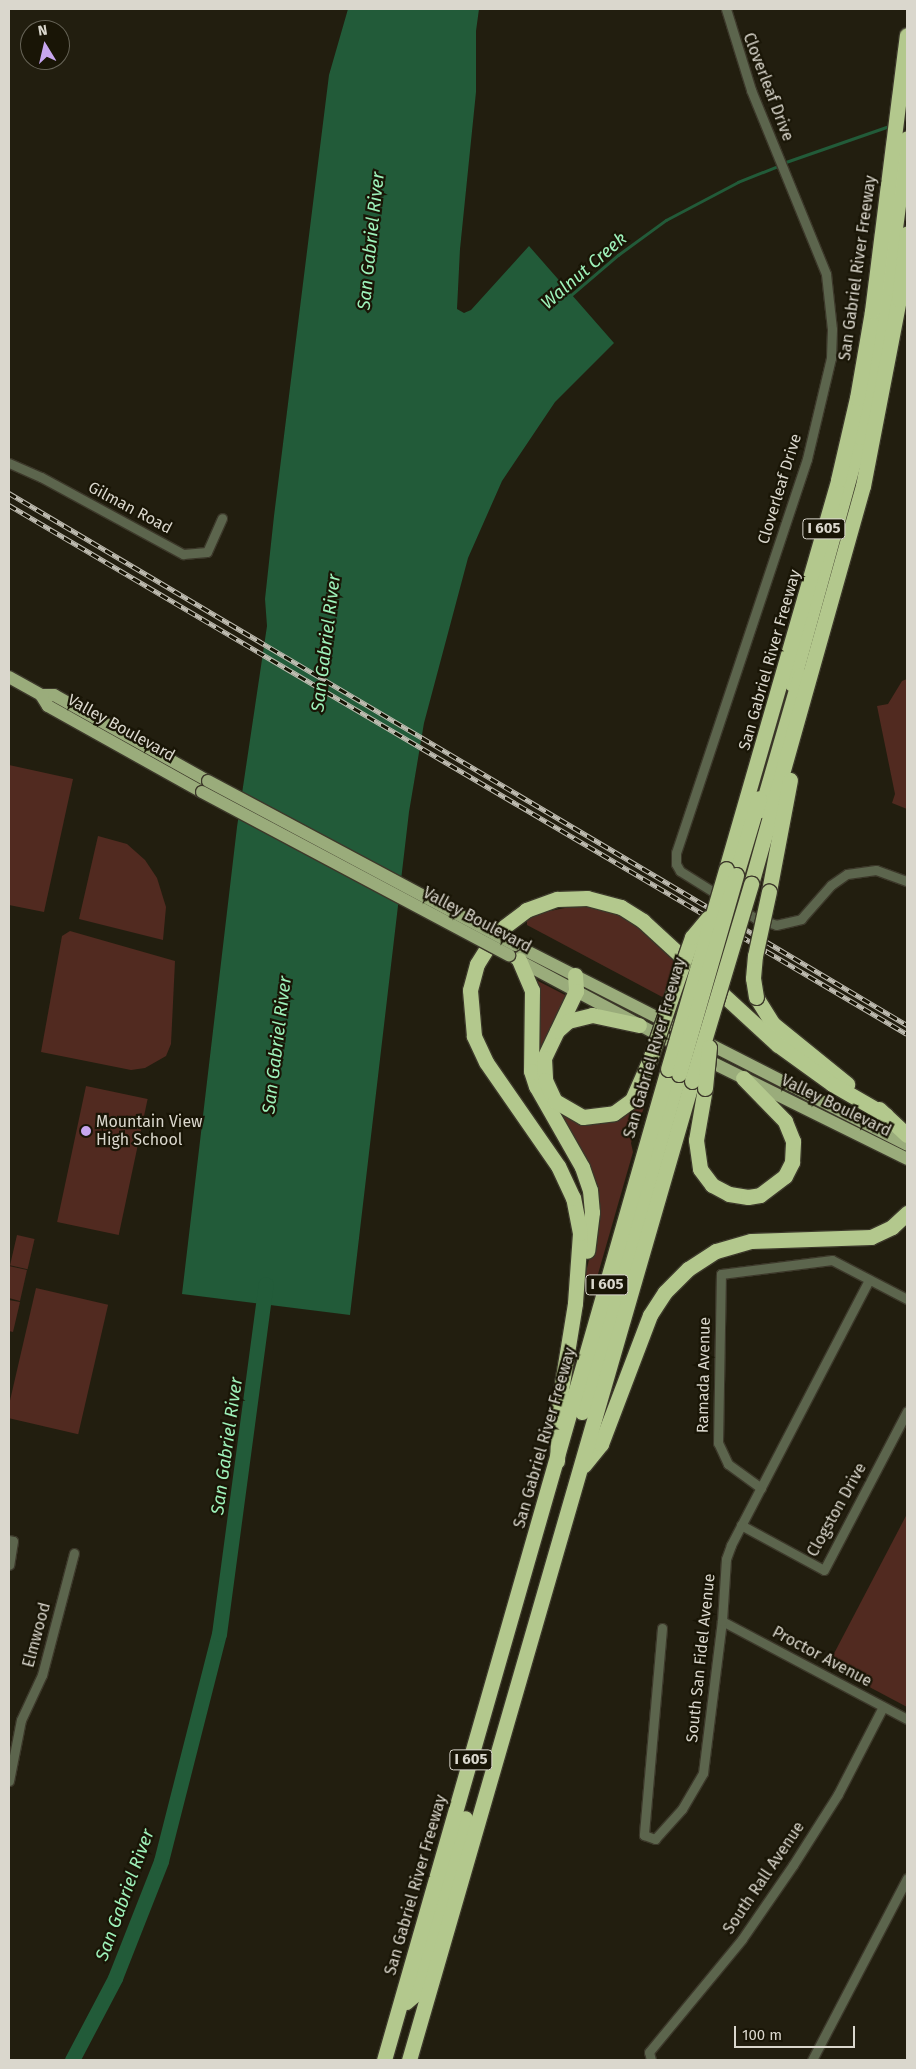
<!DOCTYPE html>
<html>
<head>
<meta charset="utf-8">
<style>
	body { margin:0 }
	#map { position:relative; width:916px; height:2069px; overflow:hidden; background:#221e0f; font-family:"Fira Sans",sans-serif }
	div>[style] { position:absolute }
	.green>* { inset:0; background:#512a20; transform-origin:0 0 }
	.water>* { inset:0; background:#225b39 }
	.stream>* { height:2.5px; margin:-1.25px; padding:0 1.25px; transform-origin:1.25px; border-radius:1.25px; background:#225b39 }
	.river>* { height:15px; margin:-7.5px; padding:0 7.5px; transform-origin:7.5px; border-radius:7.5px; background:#225b39 }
	.roads { filter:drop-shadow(1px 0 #3c382a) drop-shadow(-1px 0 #3c382a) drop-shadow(0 1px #3c382a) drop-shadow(0 -1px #3c382a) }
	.minor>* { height:9px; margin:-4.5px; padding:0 4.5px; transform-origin:4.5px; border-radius:4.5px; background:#5c654d }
	.primary>* { height:12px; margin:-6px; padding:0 6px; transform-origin:6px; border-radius:6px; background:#9aac7b }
	.motorway>* { height:15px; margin:-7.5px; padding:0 7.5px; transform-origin:7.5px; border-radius:7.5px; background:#b3c88d }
	.rail>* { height:4.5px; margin-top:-2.25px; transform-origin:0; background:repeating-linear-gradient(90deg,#191506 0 8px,#bfbcb1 0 16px); box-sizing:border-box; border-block:1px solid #bfbcb1 }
	.bridges { filter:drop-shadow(1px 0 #3c382a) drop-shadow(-1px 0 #3c382a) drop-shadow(0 1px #3c382a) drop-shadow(0 -1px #3c382a) }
	.primary-bridge>* { height:12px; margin:-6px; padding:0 6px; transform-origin:6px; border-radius:6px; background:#9aac7b }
	.motorway-bridge>* { height:15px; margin:-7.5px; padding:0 7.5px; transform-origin:7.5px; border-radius:7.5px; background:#b3c88d }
	.dots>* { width:14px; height:14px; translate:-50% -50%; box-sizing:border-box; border:2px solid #191506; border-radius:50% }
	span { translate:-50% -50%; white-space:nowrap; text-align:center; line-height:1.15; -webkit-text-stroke:4.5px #191506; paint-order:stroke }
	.shield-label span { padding:1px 4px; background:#191506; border:1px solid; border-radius:4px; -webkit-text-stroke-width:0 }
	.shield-label { font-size:15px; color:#dad7cd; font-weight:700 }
	.street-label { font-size:16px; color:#dad7cd }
	.poi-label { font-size:16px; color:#dad7cd }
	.left { translate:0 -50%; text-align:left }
	.water-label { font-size:18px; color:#9ef2ba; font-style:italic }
	.frame { position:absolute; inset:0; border:10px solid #dad7cd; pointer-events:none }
	.north { position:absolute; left:20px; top:20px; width:50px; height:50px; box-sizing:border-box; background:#191506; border:1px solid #666356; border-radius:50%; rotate:351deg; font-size:14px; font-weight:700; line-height:20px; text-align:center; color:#dad7cd }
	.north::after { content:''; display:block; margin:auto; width:18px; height:22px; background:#c7a6ef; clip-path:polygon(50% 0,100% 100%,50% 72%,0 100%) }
	.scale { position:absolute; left:734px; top:2026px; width:121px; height:22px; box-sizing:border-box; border:2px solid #dad7cd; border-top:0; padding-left:6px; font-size:15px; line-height:18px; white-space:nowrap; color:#dad7cd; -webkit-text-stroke:4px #191506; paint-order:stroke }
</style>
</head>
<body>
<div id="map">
	<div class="green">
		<i style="clip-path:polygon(907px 679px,907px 809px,892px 803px,895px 794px,877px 706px,888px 704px,902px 681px)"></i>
		<i style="clip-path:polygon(9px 765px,73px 779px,44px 912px,9px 905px)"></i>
		<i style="clip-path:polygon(98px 836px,127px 844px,145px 860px,157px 878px,166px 907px,163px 940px,79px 919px)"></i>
		<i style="clip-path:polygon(590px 903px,627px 915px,681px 962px,666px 999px,527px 925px,527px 920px,540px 913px)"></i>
		<i style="clip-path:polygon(70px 931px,175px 961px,171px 1044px,166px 1056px,145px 1068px,131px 1070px,41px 1052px,62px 936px)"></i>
		<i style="clip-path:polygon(534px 979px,567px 996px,542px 1082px,586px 1121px,647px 1088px,642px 1099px,646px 1102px,631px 1143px,633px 1152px,596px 1281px,585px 1277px,599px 1215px,540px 1085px)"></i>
		<i style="left:86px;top:1086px;width:63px;height:139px;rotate:12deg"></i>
		<i style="left:17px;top:1235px;width:18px;height:31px;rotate:13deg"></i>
		<i style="clip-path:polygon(9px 1266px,27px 1270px,20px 1301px,9px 1298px)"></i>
		<i style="left:36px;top:1288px;width:74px;height:133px;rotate:13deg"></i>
		<i style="clip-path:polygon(9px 1300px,20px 1302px,13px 1332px,9px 1331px)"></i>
		<i style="clip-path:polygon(907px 1514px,907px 1707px,828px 1665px)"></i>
	</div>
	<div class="water">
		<i style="clip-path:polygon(348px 9px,479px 9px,476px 31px,476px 92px,460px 249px,457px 309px,464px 313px,471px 310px,529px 246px,614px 343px,555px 402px,502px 481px,468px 558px,424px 723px,409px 812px,350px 1315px,182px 1294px,237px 827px,267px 626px,265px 599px,274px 516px,329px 75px)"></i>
	</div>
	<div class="stream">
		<i style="left:783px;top:163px;width:112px;rotate:-19.2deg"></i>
		<i style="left:570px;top:296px;width:63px;rotate:-40.5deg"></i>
		<i style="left:618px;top:255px;width:59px;rotate:-36.1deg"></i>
		<i style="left:666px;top:220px;width:81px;rotate:-27.8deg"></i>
		<i style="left:738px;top:182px;width:43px;rotate:-21.8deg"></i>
	</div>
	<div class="river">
		<i style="left:72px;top:2060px;width:93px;rotate:-62.3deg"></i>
		<i style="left:115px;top:1978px;width:126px;rotate:-68.5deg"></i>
		<i style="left:161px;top:1861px;width:234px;rotate:-75.7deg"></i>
		<i style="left:219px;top:1634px;width:353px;rotate:-82.4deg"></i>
	</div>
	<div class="roads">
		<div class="minor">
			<i style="left:726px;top:9px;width:85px;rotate:72.8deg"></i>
			<i style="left:751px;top:90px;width:199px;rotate:67.8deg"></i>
			<i style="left:826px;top:274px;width:55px;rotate:83.8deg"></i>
			<i style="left:832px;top:329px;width:29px;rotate:92deg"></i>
			<i style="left:831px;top:358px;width:104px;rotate:103.4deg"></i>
			<i style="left:807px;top:459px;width:415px;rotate:108.4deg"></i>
			<i style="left:676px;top:853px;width:11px;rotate:90deg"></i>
			<i style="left:676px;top:864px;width:8px;rotate:60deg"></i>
			<i style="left:680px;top:871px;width:89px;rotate:32.1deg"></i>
			<i style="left:755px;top:918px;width:22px;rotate:18deg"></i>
			<i style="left:776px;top:925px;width:26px;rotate:-13deg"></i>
			<i style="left:801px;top:919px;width:45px;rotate:-48.6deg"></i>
			<i style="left:831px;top:885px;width:19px;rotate:-35deg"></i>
			<i style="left:847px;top:874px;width:29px;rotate:-8deg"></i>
			<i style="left:876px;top:870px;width:33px;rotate:20deg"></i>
			<i style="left:9px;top:463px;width:35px;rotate:24deg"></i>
			<i style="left:41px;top:477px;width:162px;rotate:28.5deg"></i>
			<i style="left:183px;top:554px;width:24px;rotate:-5deg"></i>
			<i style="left:207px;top:552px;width:37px;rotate:-66deg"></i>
			<i style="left:761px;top:1488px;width:41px;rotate:-144deg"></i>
			<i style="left:728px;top:1464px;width:23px;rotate:-115deg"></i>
			<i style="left:718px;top:1443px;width:169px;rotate:-89deg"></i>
			<i style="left:721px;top:1274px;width:112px;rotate:-7.2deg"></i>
			<i style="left:832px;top:1260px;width:85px;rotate:27.5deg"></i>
			<i style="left:741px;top:1525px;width:94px;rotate:28.5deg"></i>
			<i style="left:824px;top:1570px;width:179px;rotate:-62.4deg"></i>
			<i style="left:9px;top:1540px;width:4px;rotate:14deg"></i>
			<i style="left:13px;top:1541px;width:24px;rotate:99deg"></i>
			<i style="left:722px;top:1621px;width:209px;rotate:27.9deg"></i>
			<i style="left:662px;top:1628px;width:208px;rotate:95deg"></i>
			<i style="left:644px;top:1835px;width:12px;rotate:20deg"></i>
			<i style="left:655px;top:1839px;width:40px;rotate:-48deg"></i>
			<i style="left:682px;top:1809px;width:42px;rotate:-59.7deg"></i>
			<i style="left:703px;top:1773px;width:153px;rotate:-82.9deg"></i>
			<i style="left:722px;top:1621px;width:62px;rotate:-86.3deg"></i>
			<i style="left:726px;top:1559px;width:15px;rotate:-70deg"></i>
			<i style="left:731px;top:1545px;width:299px;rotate:-62.5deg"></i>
			<i style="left:9px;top:1781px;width:62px;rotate:-78.9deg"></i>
			<i style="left:21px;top:1720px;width:50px;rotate:-65deg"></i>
			<i style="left:42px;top:1675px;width:126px;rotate:-75.3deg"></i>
			<i style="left:651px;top:2060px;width:8px;rotate:-104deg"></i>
			<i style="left:649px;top:2052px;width:146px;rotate:-50.5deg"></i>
			<i style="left:742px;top:1939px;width:90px;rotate:-55.4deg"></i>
			<i style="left:793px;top:1865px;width:84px;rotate:-57.6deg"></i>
			<i style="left:838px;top:1794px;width:98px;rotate:-62.7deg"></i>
			<i style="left:812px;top:2060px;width:205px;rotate:-62.4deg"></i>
		</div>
		<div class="primary">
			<i style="left:9px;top:677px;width:37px;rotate:29deg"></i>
			<i style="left:41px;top:695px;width:13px;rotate:58deg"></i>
			<i style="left:48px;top:706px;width:176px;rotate:29.2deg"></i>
			<i style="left:41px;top:695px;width:13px"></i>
			<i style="left:54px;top:695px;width:176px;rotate:29.2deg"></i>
			<i style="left:515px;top:945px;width:440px;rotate:27deg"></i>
			<i style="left:516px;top:959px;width:189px;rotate:28.1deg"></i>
			<i style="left:701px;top:1057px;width:230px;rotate:26.3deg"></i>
		</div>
		<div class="motorway">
			<i style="left:792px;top:684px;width:256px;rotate:-74.6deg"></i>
			<i style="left:860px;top:437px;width:151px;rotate:-79.7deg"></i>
			<i style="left:887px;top:288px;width:151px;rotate:-82.4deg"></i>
			<i style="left:761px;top:810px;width:140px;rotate:-73.8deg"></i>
			<i style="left:726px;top:869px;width:405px;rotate:-73.9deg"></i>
			<i style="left:838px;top:480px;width:84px;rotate:-77deg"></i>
			<i style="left:857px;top:398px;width:88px;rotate:-80.2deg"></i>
			<i style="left:872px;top:311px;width:278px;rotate:-82.8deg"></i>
			<i style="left:736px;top:875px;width:80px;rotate:-73.4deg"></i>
			<i style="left:751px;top:884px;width:413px;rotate:-74.3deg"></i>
			<i style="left:863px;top:486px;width:190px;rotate:-79.1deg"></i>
			<i style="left:899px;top:299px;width:66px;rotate:-83.1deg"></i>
			<i style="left:769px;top:891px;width:113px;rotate:-79.3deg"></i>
			<i style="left:519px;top:960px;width:33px;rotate:67deg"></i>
			<i style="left:532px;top:990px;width:81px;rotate:90.7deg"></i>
			<i style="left:531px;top:1071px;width:16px;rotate:72deg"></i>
			<i style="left:536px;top:1086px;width:93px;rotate:60.4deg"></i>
			<i style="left:582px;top:1167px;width:24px;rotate:71deg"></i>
			<i style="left:590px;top:1190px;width:22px;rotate:85deg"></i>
			<i style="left:592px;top:1212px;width:39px;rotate:97deg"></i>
			<i style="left:575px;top:975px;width:16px;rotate:86deg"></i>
			<i style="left:576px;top:991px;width:74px;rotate:115.5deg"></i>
			<i style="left:544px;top:1058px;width:22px;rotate:87deg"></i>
			<i style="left:545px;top:1080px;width:23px;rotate:65deg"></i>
			<i style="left:555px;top:1101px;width:32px;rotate:30deg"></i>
			<i style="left:583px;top:1117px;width:31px;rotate:-7deg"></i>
			<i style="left:614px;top:1113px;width:22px;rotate:-36deg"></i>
			<i style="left:632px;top:1100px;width:45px;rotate:-66.3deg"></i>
			<i style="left:756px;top:997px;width:31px;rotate:58deg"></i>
			<i style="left:772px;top:1023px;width:97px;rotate:39.1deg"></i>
			<i style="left:557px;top:1031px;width:15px;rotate:-42deg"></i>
			<i style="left:568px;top:1021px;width:25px;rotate:-14deg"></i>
			<i style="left:592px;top:1015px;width:48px;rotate:12deg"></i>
			<i style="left:705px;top:1088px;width:53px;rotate:99.8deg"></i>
			<i style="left:696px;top:1140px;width:29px;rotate:82deg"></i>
			<i style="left:700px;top:1169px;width:20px;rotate:53deg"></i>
			<i style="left:712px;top:1185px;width:19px;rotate:28deg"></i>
			<i style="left:729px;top:1194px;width:19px;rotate:9deg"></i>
			<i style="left:748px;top:1197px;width:12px;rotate:-9deg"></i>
			<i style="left:760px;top:1195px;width:31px;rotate:-37deg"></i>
			<i style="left:785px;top:1176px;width:16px;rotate:-63deg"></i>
			<i style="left:792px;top:1162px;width:21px;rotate:-87deg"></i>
			<i style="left:793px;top:1141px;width:22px;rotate:-112deg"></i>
			<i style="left:785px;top:1121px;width:60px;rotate:-134.3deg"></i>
			<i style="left:879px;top:1109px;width:38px;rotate:43deg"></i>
			<i style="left:582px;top:1412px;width:352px;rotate:-74deg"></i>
			<i style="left:557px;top:1461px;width:65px;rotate:-87.4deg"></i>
			<i style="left:560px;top:1396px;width:94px;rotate:-80.8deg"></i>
			<i style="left:575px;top:1303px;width:70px;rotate:-85.9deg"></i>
			<i style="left:580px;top:1233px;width:36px;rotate:-101deg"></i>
			<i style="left:573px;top:1198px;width:35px;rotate:-115deg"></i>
			<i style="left:558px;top:1166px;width:126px;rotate:-124.7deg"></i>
			<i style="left:486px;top:1062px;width:29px;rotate:-115deg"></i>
			<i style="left:474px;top:1036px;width:46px;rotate:-95deg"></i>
			<i style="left:470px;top:990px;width:27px;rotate:-75deg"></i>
			<i style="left:477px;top:964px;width:36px;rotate:-58deg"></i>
			<i style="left:496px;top:933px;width:38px;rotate:-37deg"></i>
			<i style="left:526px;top:910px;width:33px;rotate:-20deg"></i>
			<i style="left:557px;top:899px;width:30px;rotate:-2deg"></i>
			<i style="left:587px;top:898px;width:35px;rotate:15deg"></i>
			<i style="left:621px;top:907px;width:26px;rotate:32deg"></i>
			<i style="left:643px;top:921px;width:183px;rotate:42.6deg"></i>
			<i style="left:778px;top:1045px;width:67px;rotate:35.8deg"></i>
			<i style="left:832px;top:1084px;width:62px;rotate:29.9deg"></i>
			<i style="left:584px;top:1465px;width:27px;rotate:-51deg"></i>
			<i style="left:601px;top:1444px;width:138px;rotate:-69.2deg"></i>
			<i style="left:650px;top:1315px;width:27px;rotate:-57deg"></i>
			<i style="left:665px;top:1292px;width:33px;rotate:-45deg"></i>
			<i style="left:688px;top:1269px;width:33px;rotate:-33deg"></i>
			<i style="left:716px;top:1251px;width:36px;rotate:-16deg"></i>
			<i style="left:751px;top:1241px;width:120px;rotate:-1.9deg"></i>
			<i style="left:871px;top:1237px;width:23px;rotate:-25deg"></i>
			<i style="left:892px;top:1227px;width:21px;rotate:-43deg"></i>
			<i style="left:406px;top:2002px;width:11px;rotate:-41deg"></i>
			<i style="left:414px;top:1995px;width:184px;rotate:-73.9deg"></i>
			<i style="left:384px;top:2060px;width:1031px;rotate:-74.01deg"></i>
			<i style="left:409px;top:2060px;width:1019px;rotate:-73.88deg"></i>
		</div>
	</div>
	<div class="rail">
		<i style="left:9px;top:493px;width:1044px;rotate:30.64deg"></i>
		<i style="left:9px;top:505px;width:1042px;rotate:30.5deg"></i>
	</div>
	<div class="bridges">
		<div class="primary-bridge">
			<i style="left:208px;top:781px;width:348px;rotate:28.1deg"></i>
			<i style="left:202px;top:792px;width:348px;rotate:28deg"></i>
		</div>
		<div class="motorway-bridge">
			<i style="left:756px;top:997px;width:19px;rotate:-99deg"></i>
			<i style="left:753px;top:978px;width:22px;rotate:-85deg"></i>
			<i style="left:755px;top:956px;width:66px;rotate:-77.8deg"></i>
			<i style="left:650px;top:1059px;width:129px;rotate:-71deg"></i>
			<i style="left:692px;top:937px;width:25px;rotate:-50deg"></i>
			<i style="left:668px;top:1069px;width:208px;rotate:-73.8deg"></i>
			<i style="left:679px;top:1074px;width:207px;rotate:-74deg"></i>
			<i style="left:692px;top:1081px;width:206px;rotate:-73.3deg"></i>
			<i style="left:705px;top:1088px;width:41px;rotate:-84.4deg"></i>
		</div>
	</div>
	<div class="dots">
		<i style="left:86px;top:1131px;background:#c7a6ef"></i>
	</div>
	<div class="shield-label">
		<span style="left:824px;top:529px">I 605</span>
		<span style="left:607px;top:1285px">I 605</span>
		<span style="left:471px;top:1760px">I 605</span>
	</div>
	<div class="street-label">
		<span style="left:768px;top:87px;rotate:69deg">Cloverleaf Drive</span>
		<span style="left:858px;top:268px;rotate:-82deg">San Gabriel River Freeway</span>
		<span style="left:780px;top:489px;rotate:-73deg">Cloverleaf Drive</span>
		<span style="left:130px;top:508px;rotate:28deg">Gilman Road</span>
		<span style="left:770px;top:660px;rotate:-74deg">San Gabriel River Freeway</span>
		<span style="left:121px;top:728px;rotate:29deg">Valley Boulevard</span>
		<span style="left:477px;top:920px;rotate:28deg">Valley Boulevard</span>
		<span style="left:655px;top:1048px;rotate:-74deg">San Gabriel River Freeway</span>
		<span style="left:836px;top:1106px;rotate:26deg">Valley Boulevard</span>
		<span style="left:704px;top:1375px;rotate:-89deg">Ramada Avenue</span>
		<span style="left:545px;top:1438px;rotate:-74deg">San Gabriel River Freeway</span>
		<span style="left:837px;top:1510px;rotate:-61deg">Clogston Drive</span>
		<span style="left:37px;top:1635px;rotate:-75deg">Elmwood</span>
		<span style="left:822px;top:1657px;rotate:28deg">Proctor Avenue</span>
		<span style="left:701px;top:1658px;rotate:-84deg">South San Fidel Avenue</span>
		<span style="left:764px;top:1878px;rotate:-56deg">South Rall Avenue</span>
		<span style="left:416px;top:1885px;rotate:-74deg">San Gabriel River Freeway</span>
	</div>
	<div class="poi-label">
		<span class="left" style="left:96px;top:1131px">Mountain View<br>High School</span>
	</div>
	<div class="water-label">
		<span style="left:371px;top:241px;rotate:-84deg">San Gabriel River</span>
		<span style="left:584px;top:271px;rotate:-41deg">Walnut Creek</span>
		<span style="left:326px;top:643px;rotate:-83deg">San Gabriel River</span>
		<span style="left:277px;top:1045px;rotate:-83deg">San Gabriel River</span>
		<span style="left:227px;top:1446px;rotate:-82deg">San Gabriel River</span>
		<span style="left:125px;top:1895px;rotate:-70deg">San Gabriel River</span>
	</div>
	<div class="frame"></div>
	<div class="north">N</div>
	<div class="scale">100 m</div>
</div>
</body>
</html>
